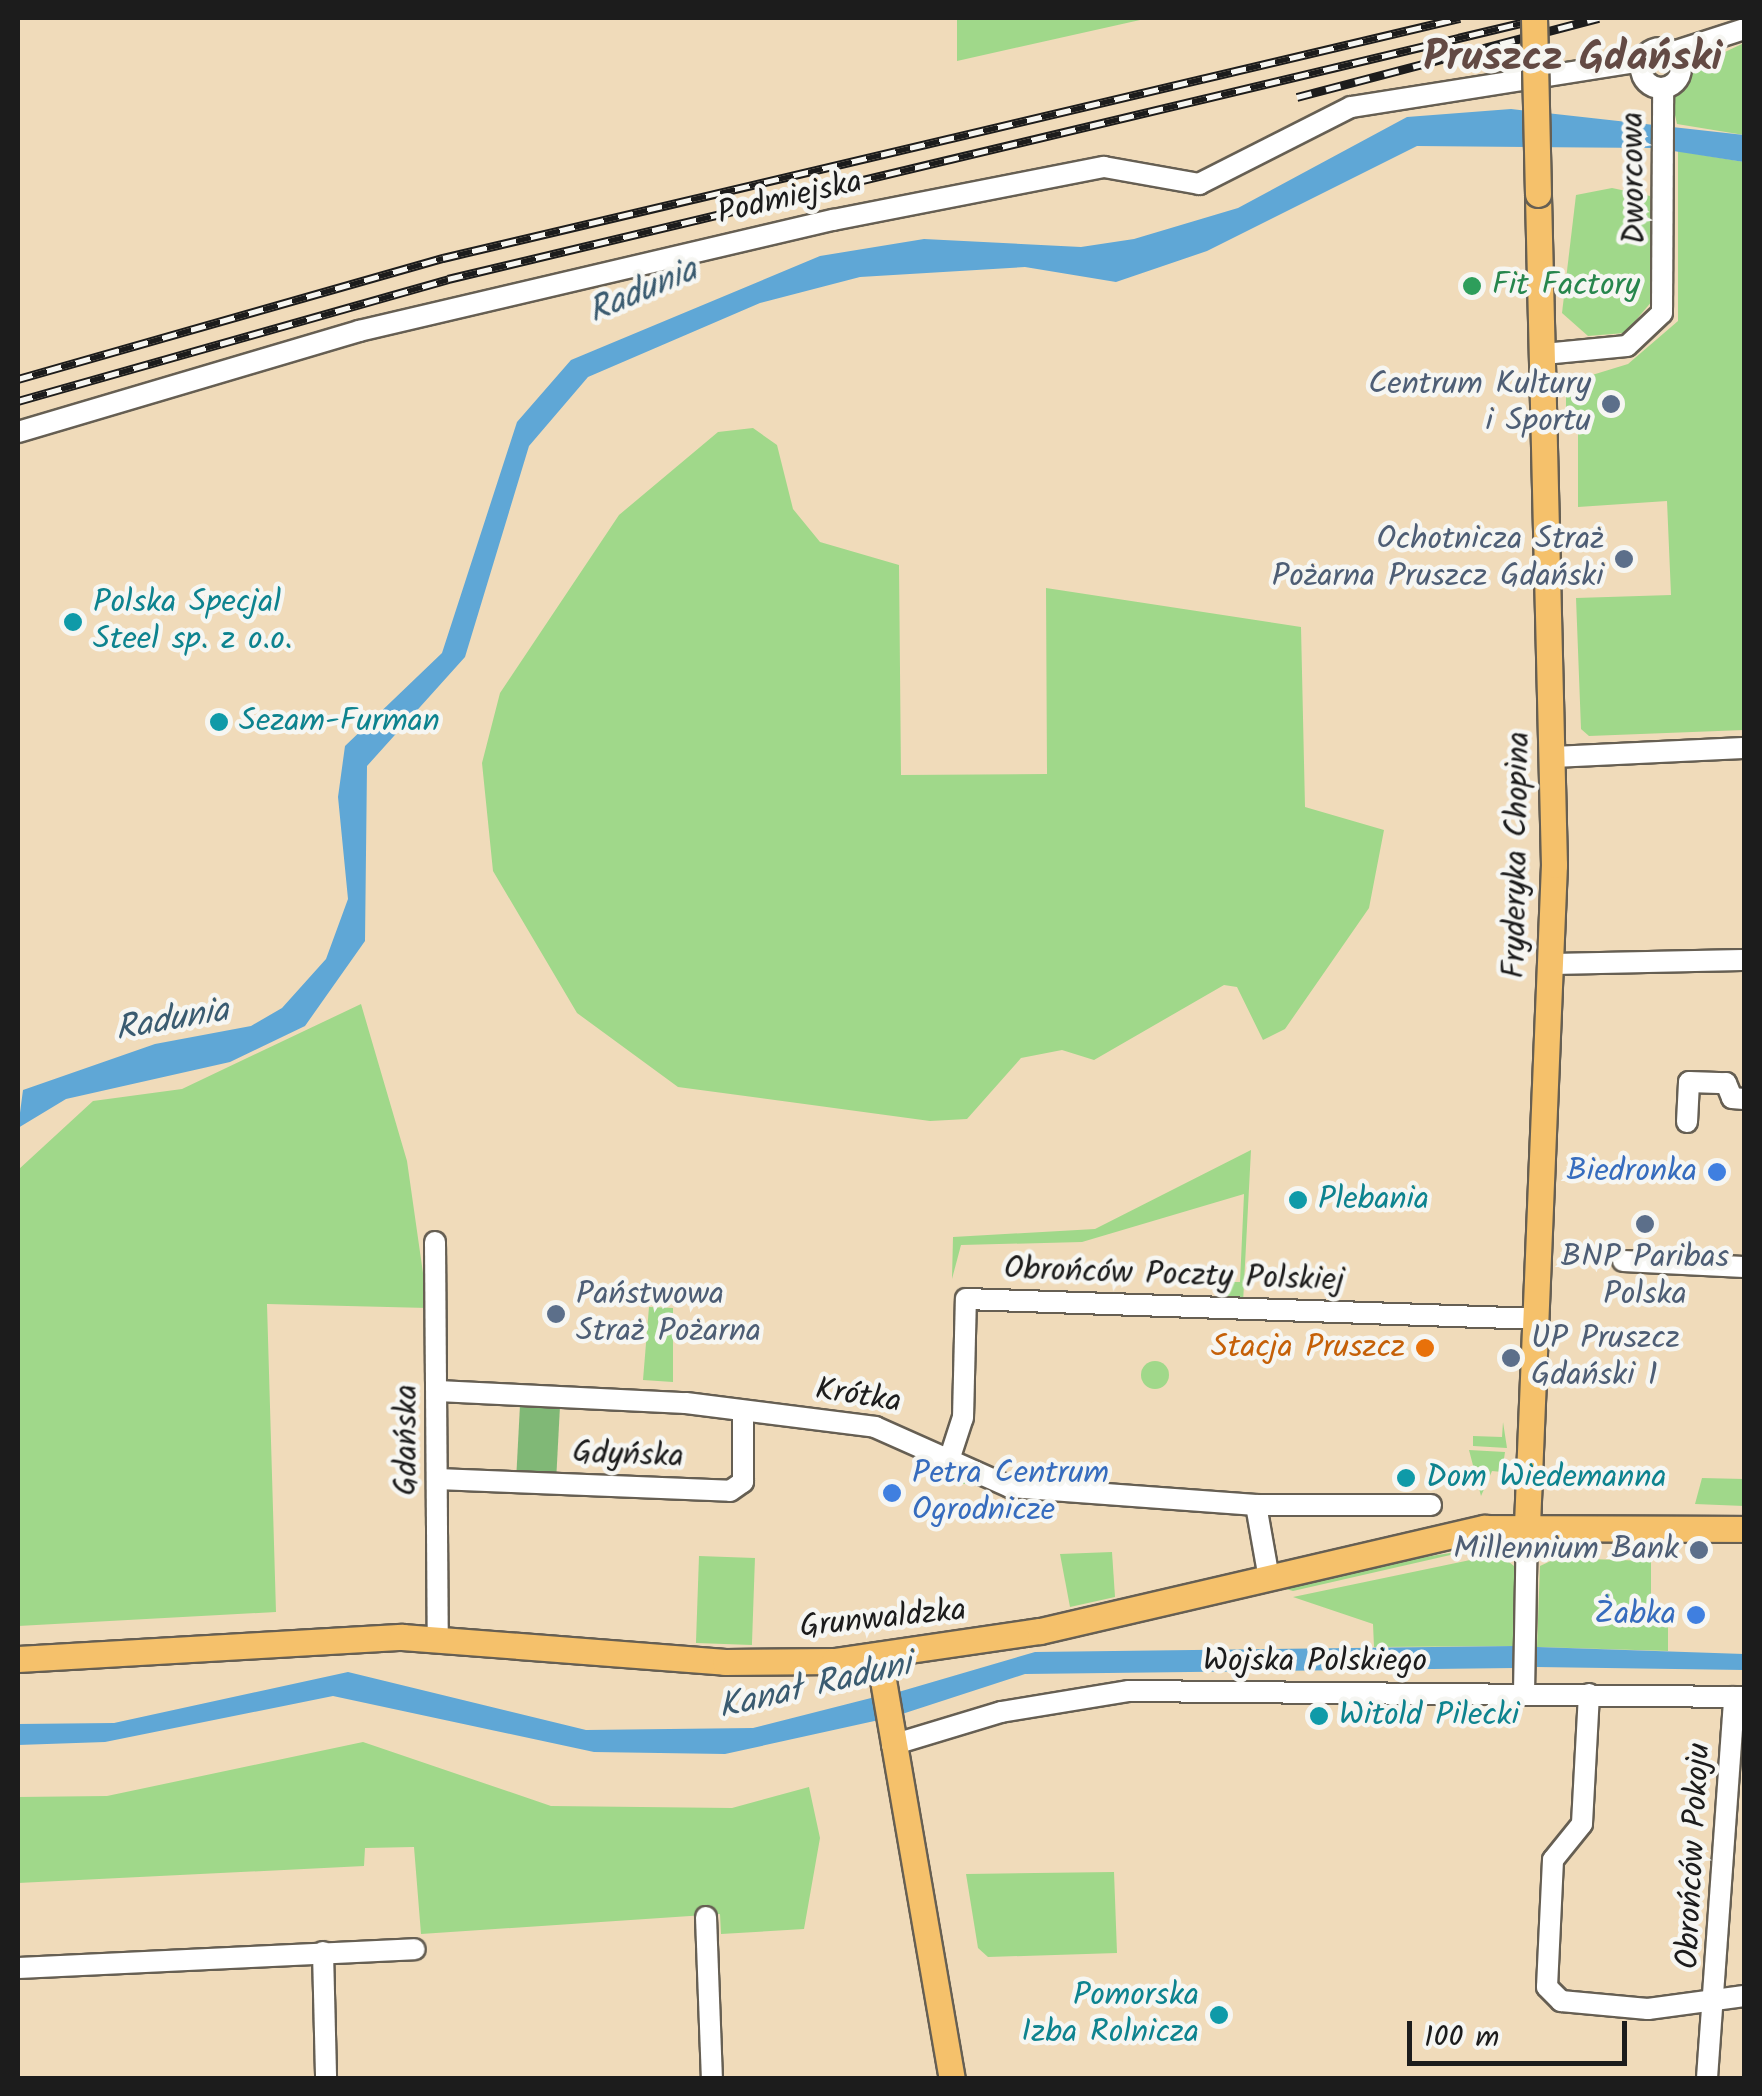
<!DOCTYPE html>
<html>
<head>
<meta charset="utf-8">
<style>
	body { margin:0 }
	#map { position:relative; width:1762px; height:2096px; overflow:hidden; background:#f0dbba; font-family:Kalam,sans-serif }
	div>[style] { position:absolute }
	.green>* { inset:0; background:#a0d88a; transform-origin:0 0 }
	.round { border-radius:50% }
	.forest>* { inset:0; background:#80b876; transform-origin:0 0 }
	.water>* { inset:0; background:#5fa7d6 }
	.roads { filter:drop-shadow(2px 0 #665f53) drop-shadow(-2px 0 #665f53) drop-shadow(0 2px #665f53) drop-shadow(0 -2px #665f53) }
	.minor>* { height:20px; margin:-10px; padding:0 10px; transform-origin:10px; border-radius:10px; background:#fff }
	.minor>.ring { margin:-10px; padding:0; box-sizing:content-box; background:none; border:20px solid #fff; border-radius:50% }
	.major>* { height:25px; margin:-12.5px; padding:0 12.5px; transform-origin:12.5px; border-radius:12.5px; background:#f5c16b }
	.rail>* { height:9px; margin-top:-4.5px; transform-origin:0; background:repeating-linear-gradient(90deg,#f6f6f2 0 15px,#1c1c1c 0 30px); box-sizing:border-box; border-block:2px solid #1c1c1c }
	.bridges { filter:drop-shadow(2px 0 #665f53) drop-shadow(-2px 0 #665f53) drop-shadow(0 2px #665f53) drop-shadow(0 -2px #665f53) }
	.major-bridge>* { height:25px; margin:-12.5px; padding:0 12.5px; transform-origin:12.5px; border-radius:12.5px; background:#f5c16b }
	.dots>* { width:28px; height:28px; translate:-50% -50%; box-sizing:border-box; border:5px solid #f6f6f2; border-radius:50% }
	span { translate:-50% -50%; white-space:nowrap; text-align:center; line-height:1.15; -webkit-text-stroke:9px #f6f6f2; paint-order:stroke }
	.street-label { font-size:32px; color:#1c1c1c }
	.leisure-label { font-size:32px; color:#27864d }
	.left { translate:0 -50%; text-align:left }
	.service-label { font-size:32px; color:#4e5e75 }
	.right { translate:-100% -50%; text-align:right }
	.culture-label { font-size:32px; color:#0d838f }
	.shop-label { font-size:32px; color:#366cbe }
	.food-label { font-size:32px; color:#c56008 }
	.water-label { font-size:35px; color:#3a5b70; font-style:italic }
	.district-label { font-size:42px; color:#634a44; font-weight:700 }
	.frame { position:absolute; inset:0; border:20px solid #1c1c1c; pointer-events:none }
	.scale { position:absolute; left:1407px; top:2021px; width:220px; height:45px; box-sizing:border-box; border:5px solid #1c1c1c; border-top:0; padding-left:12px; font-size:30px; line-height:35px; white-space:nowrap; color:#1c1c1c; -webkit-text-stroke:8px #f6f6f2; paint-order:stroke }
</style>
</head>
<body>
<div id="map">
	<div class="green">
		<i style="clip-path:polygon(957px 18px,1149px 18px,957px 61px)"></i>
		<i style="clip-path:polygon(1744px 43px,1744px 135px,1677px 124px,1672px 102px,1691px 68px)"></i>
		<i style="clip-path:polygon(1678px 151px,1744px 162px,1744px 730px,1589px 736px,1581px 729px,1576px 598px,1671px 595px,1667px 501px,1578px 507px,1578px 430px,1566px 429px,1566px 383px,1628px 364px,1678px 321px)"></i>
		<i style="clip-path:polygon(1612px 188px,1650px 196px,1653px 300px,1625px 333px,1588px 336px,1562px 313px,1576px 195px)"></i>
		<i style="clip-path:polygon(753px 428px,777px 445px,793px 509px,820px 542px,899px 565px,901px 775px,1047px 774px,1046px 588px,1301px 627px,1305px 807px,1384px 830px,1369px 908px,1285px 1029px,1263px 1040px,1237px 987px,1224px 985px,1094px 1060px,1062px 1050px,1021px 1058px,967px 1119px,930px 1121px,678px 1087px,577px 1013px,493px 871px,482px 763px,500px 693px,619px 515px,718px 432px)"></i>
		<i style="clip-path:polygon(361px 1004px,407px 1161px,428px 1308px,267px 1304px,276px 1612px,18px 1626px,18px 1170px,93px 1101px,182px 1089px)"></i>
		<i style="clip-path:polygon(1251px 1150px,1243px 1303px,1219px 1295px,1220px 1282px,1240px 1282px,1244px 1194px,1082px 1242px,961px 1245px,952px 1279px,953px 1237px,1095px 1229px)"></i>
		<i style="clip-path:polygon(649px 1307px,673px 1308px,673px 1382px,643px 1380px)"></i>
		<i class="round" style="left:1141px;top:1361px;width:28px;height:28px"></i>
		<i style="clip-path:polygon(1503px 1422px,1507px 1448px,1473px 1446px,1473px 1436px,1502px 1437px)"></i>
		<i style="clip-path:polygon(1469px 1450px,1505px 1452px,1502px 1472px,1492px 1471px,1481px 1496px)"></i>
		<i style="clip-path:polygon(930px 1459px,963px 1472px,965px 1484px,930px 1484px)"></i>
		<i style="clip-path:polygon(1702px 1478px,1744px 1479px,1744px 1506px,1695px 1504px)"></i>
		<i style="clip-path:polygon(1481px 1548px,1293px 1591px,1279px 1587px,1388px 1563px)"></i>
		<i style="clip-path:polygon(1112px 1552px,1115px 1597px,1070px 1607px,1060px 1554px)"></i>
		<i style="clip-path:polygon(1499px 1554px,1514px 1566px,1515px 1646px,1374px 1647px,1373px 1624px,1293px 1597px)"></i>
		<i style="left:699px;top:1556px;width:56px;height:87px;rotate:2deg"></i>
		<i style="clip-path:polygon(1557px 1558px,1651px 1561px,1651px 1623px,1668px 1624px,1668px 1651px,1537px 1647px,1540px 1566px)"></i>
		<i style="clip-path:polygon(363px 1742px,551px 1806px,732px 1808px,809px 1787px,820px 1838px,804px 1929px,721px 1934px,720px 1914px,421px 1934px,414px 1847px,365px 1848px,364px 1866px,18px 1883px,18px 1797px,107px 1796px)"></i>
		<i style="clip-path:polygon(1114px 1872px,1117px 1953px,988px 1957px,978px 1948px,966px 1874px)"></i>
	</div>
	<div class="forest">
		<i style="left:520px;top:1405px;width:40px;height:70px;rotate:3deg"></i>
	</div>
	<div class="water">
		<i style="clip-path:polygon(1511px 109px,1744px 135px,1744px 162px,1654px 148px,1417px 146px,1207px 251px,1116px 282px,1025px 267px,860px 277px,760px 303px,588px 377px,529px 446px,465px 657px,367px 766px,365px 941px,305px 1026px,230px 1062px,66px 1099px,18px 1128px,23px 1090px,155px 1044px,251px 1026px,282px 1008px,326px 959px,348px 899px,338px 797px,345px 746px,442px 653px,517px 422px,571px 360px,820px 256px,924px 239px,1081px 247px,1134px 239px,1238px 208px,1407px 117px)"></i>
		<i style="clip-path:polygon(1515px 1646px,1514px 1668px,1025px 1674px,899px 1715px,895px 1693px,1035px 1652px)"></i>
		<i style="clip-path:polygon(1537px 1647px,1744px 1654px,1744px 1670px,1537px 1667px)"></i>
		<i style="clip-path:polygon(348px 1672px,586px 1730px,753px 1728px,875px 1697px,879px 1720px,725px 1754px,594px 1752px,333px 1696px,105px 1742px,18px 1745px,18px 1724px,114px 1723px)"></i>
	</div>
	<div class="roads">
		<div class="minor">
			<i class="ring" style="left:1641px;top:48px;width:20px;height:20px"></i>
			<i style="left:1673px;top:52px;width:75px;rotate:-17.9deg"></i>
			<i style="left:1544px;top:354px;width:83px;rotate:-5.5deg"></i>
			<i style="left:1627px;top:346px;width:48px;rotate:-43.3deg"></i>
			<i style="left:1662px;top:313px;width:225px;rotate:-89.7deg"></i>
			<i style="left:18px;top:432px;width:356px;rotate:-16.5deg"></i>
			<i style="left:359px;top:331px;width:487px;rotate:-13.2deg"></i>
			<i style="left:833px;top:220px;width:276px;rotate:-11.1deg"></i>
			<i style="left:1104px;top:167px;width:97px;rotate:10.1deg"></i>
			<i style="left:1199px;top:184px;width:170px;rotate:-26.9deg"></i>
			<i style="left:1351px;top:107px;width:295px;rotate:-9deg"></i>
			<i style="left:1553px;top:757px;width:191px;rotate:-2.7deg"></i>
			<i style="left:1551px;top:964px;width:193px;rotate:-1.2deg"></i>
			<i style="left:1687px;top:1122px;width:40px;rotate:-87.1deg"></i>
			<i style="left:1689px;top:1082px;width:37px;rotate:2deg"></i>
			<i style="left:1726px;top:1083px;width:16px;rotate:68deg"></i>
			<i style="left:1732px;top:1098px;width:12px;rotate:5deg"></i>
			<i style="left:435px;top:1242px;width:396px;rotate:89.6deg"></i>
			<i style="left:1623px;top:1261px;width:121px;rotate:2.8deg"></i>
			<i style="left:438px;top:1391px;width:248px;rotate:2.8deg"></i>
			<i style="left:686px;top:1403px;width:191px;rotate:7.2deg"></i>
			<i style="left:875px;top:1427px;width:148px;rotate:24deg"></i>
			<i style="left:1010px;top:1487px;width:247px;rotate:4.2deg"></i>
			<i style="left:1256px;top:1505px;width:69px;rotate:80deg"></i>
			<i style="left:951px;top:1454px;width:38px;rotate:-72deg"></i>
			<i style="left:963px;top:1418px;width:119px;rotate:-88.6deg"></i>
			<i style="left:966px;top:1299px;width:572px;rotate:2deg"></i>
			<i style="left:437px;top:1479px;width:293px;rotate:2.3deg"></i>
			<i style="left:730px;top:1491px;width:16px;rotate:-35deg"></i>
			<i style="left:743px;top:1482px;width:71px;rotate:-90deg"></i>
			<i style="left:1256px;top:1505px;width:175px"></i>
			<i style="left:1524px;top:1693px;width:168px;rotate:-89deg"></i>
			<i style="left:1589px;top:1694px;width:130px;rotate:93.1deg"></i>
			<i style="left:1582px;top:1824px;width:46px;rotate:128.9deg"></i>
			<i style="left:1553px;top:1860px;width:127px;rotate:92.7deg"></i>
			<i style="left:1547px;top:1987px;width:20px;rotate:45deg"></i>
			<i style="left:1561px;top:2001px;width:87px;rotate:5.3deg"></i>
			<i style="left:1648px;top:2009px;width:97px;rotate:-7.7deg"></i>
			<i style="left:892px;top:1745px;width:114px;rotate:-16.8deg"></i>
			<i style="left:1001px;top:1712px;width:130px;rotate:-9.3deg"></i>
			<i style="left:1129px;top:1691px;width:615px;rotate:0.56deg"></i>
			<i style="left:706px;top:1917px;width:161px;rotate:87.9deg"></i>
			<i style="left:323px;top:1952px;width:126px;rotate:88.6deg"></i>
			<i style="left:18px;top:1968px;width:397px;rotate:-2.7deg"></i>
			<i style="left:1707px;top:2078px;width:382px;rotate:-85.9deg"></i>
		</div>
		<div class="major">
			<i style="left:1527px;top:1525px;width:661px;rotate:-87.66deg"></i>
			<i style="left:1554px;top:865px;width:671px;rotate:-91.37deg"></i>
			<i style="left:879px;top:1657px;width:427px;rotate:80.2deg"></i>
			<i style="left:18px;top:1659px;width:385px;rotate:-3.3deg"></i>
			<i style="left:402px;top:1637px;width:324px;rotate:4.4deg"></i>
			<i style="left:725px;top:1662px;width:109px;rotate:-0.5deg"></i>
			<i style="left:834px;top:1661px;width:208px;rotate:-8.3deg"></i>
			<i style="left:1040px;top:1631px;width:456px;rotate:-13.1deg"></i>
			<i style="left:1484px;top:1528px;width:260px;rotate:0.2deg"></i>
		</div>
	</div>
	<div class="rail">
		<i style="left:1297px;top:97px;width:312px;rotate:-14.7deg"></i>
		<i style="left:18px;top:379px;width:442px;rotate:-15.9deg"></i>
		<i style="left:443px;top:258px;width:1045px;rotate:-13.28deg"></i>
		<i style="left:18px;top:401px;width:447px;rotate:-15.8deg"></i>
		<i style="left:448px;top:279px;width:1125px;rotate:-13.42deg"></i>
	</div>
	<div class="bridges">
		<div class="major-bridge">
			<i style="left:1534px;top:18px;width:176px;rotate:88.7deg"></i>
		</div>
	</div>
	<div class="dots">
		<i style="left:1472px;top:286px;background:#2e9e5b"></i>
		<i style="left:1611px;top:404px;background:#5c6f8a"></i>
		<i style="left:1624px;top:559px;background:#5c6f8a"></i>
		<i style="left:73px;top:622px;background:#0f9aa8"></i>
		<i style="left:219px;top:722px;background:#0f9aa8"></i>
		<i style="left:1717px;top:1172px;background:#3f7fe0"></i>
		<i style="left:1298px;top:1200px;background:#0f9aa8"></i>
		<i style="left:1645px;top:1224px;background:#5c6f8a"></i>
		<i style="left:556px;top:1314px;background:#5c6f8a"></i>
		<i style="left:1425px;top:1348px;background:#e8710a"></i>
		<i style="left:1511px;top:1358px;background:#5c6f8a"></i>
		<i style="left:1406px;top:1478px;background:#0f9aa8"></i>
		<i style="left:892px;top:1493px;background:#3f7fe0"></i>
		<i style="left:1699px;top:1550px;background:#5c6f8a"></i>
		<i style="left:1696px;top:1615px;background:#3f7fe0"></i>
		<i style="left:1319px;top:1716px;background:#0f9aa8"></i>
		<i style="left:1219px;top:2015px;background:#0f9aa8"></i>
	</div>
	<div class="street-label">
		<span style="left:1635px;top:178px;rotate:-91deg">Dworcowa</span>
		<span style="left:790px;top:199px;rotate:-13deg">Podmiejska</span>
		<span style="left:1518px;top:855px;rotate:-89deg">Fryderyka Chopina</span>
		<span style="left:1174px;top:1276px;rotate:2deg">Obrońców Poczty Polskiej</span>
		<span style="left:858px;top:1397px;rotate:9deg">Krótka</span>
		<span style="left:408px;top:1440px;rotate:-90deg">Gdańska</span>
		<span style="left:628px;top:1456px;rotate:2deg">Gdyńska</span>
		<span style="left:883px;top:1620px;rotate:-6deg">Grunwaldzka</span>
		<span style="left:1315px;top:1662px">Wojska Polskiego</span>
		<span style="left:1695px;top:1856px;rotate:-87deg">Obrońców Pokoju</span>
	</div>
	<div class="leisure-label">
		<span class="left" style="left:1492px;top:286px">Fit Factory</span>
	</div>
	<div class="service-label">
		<span class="right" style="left:1591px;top:404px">Centrum Kultury<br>i Sportu</span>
		<span class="right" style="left:1604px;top:559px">Ochotnicza Straż<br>Pożarna Pruszcz Gdański</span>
		<span style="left:1645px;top:1277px">BNP Paribas<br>Polska</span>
		<span class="left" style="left:576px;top:1314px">Państwowa<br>Straż Pożarna</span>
		<span class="left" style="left:1531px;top:1358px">UP Pruszcz<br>Gdański 1</span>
		<span class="right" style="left:1679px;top:1550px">Millennium Bank</span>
	</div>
	<div class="culture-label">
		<span class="left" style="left:93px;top:622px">Polska Specjal<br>Steel sp. z o.o.</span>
		<span class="left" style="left:239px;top:722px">Sezam-Furman</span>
		<span class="left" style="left:1318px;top:1200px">Plebania</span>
		<span class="left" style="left:1426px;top:1478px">Dom Wiedemanna</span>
		<span class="left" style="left:1339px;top:1716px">Witold Pilecki</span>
		<span class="right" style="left:1199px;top:2015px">Pomorska<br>Izba Rolnicza</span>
	</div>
	<div class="shop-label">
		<span class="right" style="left:1697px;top:1172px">Biedronka</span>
		<span class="left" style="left:912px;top:1493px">Petra Centrum<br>Ogrodnicze</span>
		<span class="right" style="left:1676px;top:1615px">Żabka</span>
	</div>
	<div class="food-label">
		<span class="right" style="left:1405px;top:1348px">Stacja Pruszcz</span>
	</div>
	<div class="water-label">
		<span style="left:643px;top:292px;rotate:-23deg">Radunia</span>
		<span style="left:172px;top:1021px;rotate:-10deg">Radunia</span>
		<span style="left:815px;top:1687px;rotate:-13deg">Kanał Raduni</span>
	</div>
	<div class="district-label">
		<span style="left:1573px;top:59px">Pruszcz Gdański</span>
	</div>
	<div class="frame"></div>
	<div class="scale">100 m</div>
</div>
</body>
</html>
